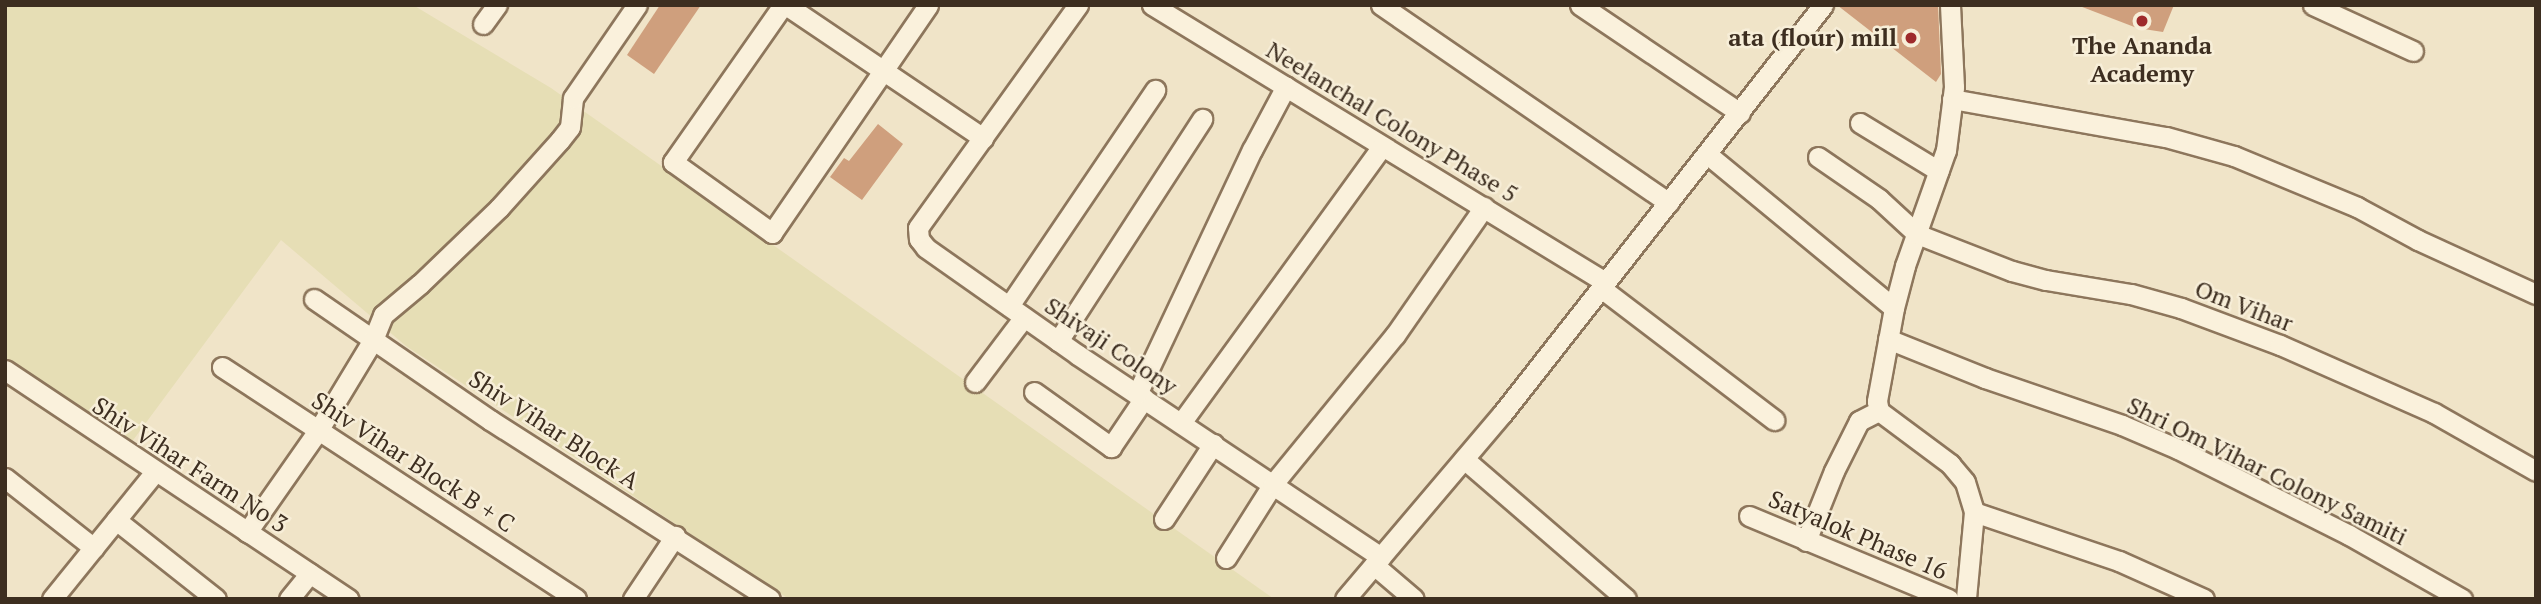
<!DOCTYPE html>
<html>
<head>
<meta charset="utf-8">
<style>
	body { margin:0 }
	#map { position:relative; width:2541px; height:604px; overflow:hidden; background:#f0e4c8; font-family:"PT Serif",serif }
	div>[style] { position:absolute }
	.farmland>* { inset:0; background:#e6deb5 }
	.building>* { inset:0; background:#cf9f7d }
	.roads { filter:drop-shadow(2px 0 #8d765c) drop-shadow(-2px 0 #8d765c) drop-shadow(0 2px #8d765c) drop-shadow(0 -2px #8d765c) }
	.minor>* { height:19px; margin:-9.5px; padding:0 9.5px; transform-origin:9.5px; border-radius:9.5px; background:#faf1dc }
	.dots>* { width:19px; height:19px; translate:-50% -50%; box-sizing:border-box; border:4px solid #f7eed8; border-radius:50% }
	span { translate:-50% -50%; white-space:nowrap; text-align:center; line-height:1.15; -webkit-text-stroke:5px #f7eed8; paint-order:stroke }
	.poi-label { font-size:24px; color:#3d2e20; font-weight:700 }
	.right { translate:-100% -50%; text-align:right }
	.street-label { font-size:24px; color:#3d2e20 }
	.frame { position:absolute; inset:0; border:7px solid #3d2e20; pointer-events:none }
</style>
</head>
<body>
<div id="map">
	<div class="farmland">
		<i style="clip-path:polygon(5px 5px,413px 5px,551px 88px,1274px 599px,789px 599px,406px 346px,281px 240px,131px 443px,5px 358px)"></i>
	</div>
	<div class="building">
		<i style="clip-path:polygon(660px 5px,701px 5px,654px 74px,627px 55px)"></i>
		<i style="clip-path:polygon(1837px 5px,1938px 5px,1941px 74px,1936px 82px)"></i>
		<i style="clip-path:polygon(2077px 5px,2174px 5px,2163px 32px,2137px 28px)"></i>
		<i style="clip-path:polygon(878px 124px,903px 144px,862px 200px,830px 177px,844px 158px,849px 161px)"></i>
	</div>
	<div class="roads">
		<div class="minor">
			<i style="left:783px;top:5px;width:192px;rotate:125deg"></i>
			<i style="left:673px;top:162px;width:122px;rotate:35.6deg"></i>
			<i style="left:772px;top:233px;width:276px;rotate:-55.6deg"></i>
			<i style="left:786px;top:5px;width:238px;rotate:34deg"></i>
			<i style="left:1078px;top:5px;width:274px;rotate:125.7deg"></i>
			<i style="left:918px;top:228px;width:11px;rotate:85deg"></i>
			<i style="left:919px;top:239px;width:11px;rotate:52deg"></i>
			<i style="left:926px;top:248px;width:186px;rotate:35.1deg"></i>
			<i style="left:1078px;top:355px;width:364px;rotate:33.7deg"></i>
			<i style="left:1152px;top:5px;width:531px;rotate:31.44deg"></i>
			<i style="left:1381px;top:5px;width:349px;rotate:34.5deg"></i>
			<i style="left:1580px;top:5px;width:193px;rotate:34deg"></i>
			<i style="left:1950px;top:5px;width:82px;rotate:87.2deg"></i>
			<i style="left:1954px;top:87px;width:64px;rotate:97.2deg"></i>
			<i style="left:1946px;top:150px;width:123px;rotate:109.5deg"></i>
			<i style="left:1905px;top:266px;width:43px;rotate:104.7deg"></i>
			<i style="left:1894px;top:308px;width:95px;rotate:100.4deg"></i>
			<i style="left:1877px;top:401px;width:10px;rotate:79deg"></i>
			<i style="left:1879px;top:411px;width:89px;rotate:36.7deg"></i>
			<i style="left:1950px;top:464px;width:23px;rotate:50deg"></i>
			<i style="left:1965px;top:482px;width:31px;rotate:73deg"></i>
			<i style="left:1974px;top:512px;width:87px;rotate:95.3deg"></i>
			<i style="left:2313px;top:5px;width:110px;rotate:24.7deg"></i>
			<i style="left:483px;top:24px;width:24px;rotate:-54deg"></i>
			<i style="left:1952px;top:99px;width:217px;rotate:10.1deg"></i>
			<i style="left:2166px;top:137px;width:71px;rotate:15.6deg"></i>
			<i style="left:2234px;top:156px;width:133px;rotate:22.5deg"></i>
			<i style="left:2357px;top:207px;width:69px;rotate:28.4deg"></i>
			<i style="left:2418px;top:240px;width:130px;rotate:24.6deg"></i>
			<i style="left:1860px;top:123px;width:92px;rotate:31.3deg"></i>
			<i style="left:1707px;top:154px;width:242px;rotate:39.5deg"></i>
			<i style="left:1818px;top:157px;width:74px;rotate:34.5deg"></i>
			<i style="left:1879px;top:199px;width:52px;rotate:42.6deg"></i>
			<i style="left:1917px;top:234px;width:102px;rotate:21.3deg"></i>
			<i style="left:2012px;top:271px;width:35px;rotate:15deg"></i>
			<i style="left:2046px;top:280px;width:86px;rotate:9.4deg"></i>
			<i style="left:2131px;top:294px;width:52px;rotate:15.6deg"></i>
			<i style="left:2181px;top:308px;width:106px;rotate:20.5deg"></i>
			<i style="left:2280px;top:345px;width:168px;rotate:23.8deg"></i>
			<i style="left:2434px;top:413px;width:117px;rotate:29.6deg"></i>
			<i style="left:1601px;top:288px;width:218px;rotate:37.3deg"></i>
			<i style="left:314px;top:299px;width:214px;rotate:34.5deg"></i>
			<i style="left:490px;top:420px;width:332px;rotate:32.6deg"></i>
			<i style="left:1009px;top:306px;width:261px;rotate:-55.9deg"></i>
			<i style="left:1888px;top:339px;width:105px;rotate:21.9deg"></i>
			<i style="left:1985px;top:378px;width:145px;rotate:18.9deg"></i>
			<i style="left:2122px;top:425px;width:61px;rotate:23.2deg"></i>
			<i style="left:2178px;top:449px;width:191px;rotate:26.7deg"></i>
			<i style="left:2349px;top:535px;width:130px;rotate:29.5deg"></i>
			<i style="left:1058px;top:341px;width:265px;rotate:-57deg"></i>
			<i style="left:222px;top:367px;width:423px;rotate:33.2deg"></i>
			<i style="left:5px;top:370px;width:413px;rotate:33.7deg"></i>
			<i style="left:975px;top:382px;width:81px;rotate:-53deg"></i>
			<i style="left:1034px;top:392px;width:95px;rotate:35.5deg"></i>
			<i style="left:1111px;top:447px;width:59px;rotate:-56deg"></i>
			<i style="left:1137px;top:394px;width:270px;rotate:-64.8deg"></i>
			<i style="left:1252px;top:150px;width:72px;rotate:-62deg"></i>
			<i style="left:1181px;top:423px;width:342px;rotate:-54deg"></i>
			<i style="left:1464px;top:459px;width:214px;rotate:40.8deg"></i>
			<i style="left:5px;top:478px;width:113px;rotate:38.2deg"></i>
			<i style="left:1974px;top:512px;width:153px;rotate:18.7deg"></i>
			<i style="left:2119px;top:561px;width:93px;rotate:24.1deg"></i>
			<i style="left:1749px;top:516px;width:216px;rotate:22.6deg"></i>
			<i style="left:1164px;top:519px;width:90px;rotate:-56.8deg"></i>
			<i style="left:116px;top:520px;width:127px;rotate:38.3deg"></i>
			<i style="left:247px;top:532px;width:126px;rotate:-55deg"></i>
			<i style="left:319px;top:429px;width:104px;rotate:-58.8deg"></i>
			<i style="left:373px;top:340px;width:27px;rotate:-68deg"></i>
			<i style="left:383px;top:315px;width:48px;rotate:-40deg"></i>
			<i style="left:420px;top:284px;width:110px;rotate:-43.9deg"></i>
			<i style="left:499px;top:208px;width:91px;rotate:-48.1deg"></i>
			<i style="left:560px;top:140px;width:16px;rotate:-52deg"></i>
			<i style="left:570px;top:127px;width:29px;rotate:-84deg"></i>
			<i style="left:573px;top:98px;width:113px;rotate:-55.5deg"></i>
			<i style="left:1806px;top:541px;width:75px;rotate:-68.2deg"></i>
			<i style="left:1834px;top:471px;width:56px;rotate:-63.4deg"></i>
			<i style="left:1859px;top:421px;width:22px;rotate:-27deg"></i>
			<i style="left:1226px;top:558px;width:88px;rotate:-57.6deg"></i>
			<i style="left:1273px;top:484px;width:193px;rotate:-50.7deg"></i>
			<i style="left:1395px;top:335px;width:156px;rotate:-55.2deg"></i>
			<i style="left:1374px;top:565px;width:52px;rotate:40.4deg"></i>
			<i style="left:52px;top:599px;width:164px;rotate:-51deg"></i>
			<i style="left:289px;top:599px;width:33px;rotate:-51deg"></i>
			<i style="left:633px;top:599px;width:76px;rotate:-56.3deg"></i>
			<i style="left:1345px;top:599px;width:243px;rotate:-49.7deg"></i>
			<i style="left:1502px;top:414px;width:520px;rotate:-51.87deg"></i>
		</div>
	</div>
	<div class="dots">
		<i style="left:2142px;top:21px;background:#9e2a2b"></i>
		<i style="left:1911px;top:38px;background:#9e2a2b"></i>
	</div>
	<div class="poi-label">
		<span class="right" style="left:1897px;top:38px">ata (flour) mill</span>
		<span style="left:2142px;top:60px">The Ananda<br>Academy</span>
	</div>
	<div class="street-label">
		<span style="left:1392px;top:122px;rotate:31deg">Neelanchal Colony Phase 5</span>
		<span style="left:2244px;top:306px;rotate:21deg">Om Vihar</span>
		<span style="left:1111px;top:346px;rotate:34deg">Shivaji Colony</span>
		<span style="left:554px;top:430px;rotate:33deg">Shiv Vihar Block A</span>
		<span style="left:413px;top:462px;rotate:33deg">Shiv Vihar Block B + C</span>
		<span style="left:190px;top:465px;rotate:33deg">Shiv Vihar Farm No 3</span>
		<span style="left:2267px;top:471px;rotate:26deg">Shri Om Vihar Colony Samiti</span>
		<span style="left:1858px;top:535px;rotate:23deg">Satyalok Phase 16</span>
	</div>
	<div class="frame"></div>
</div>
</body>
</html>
